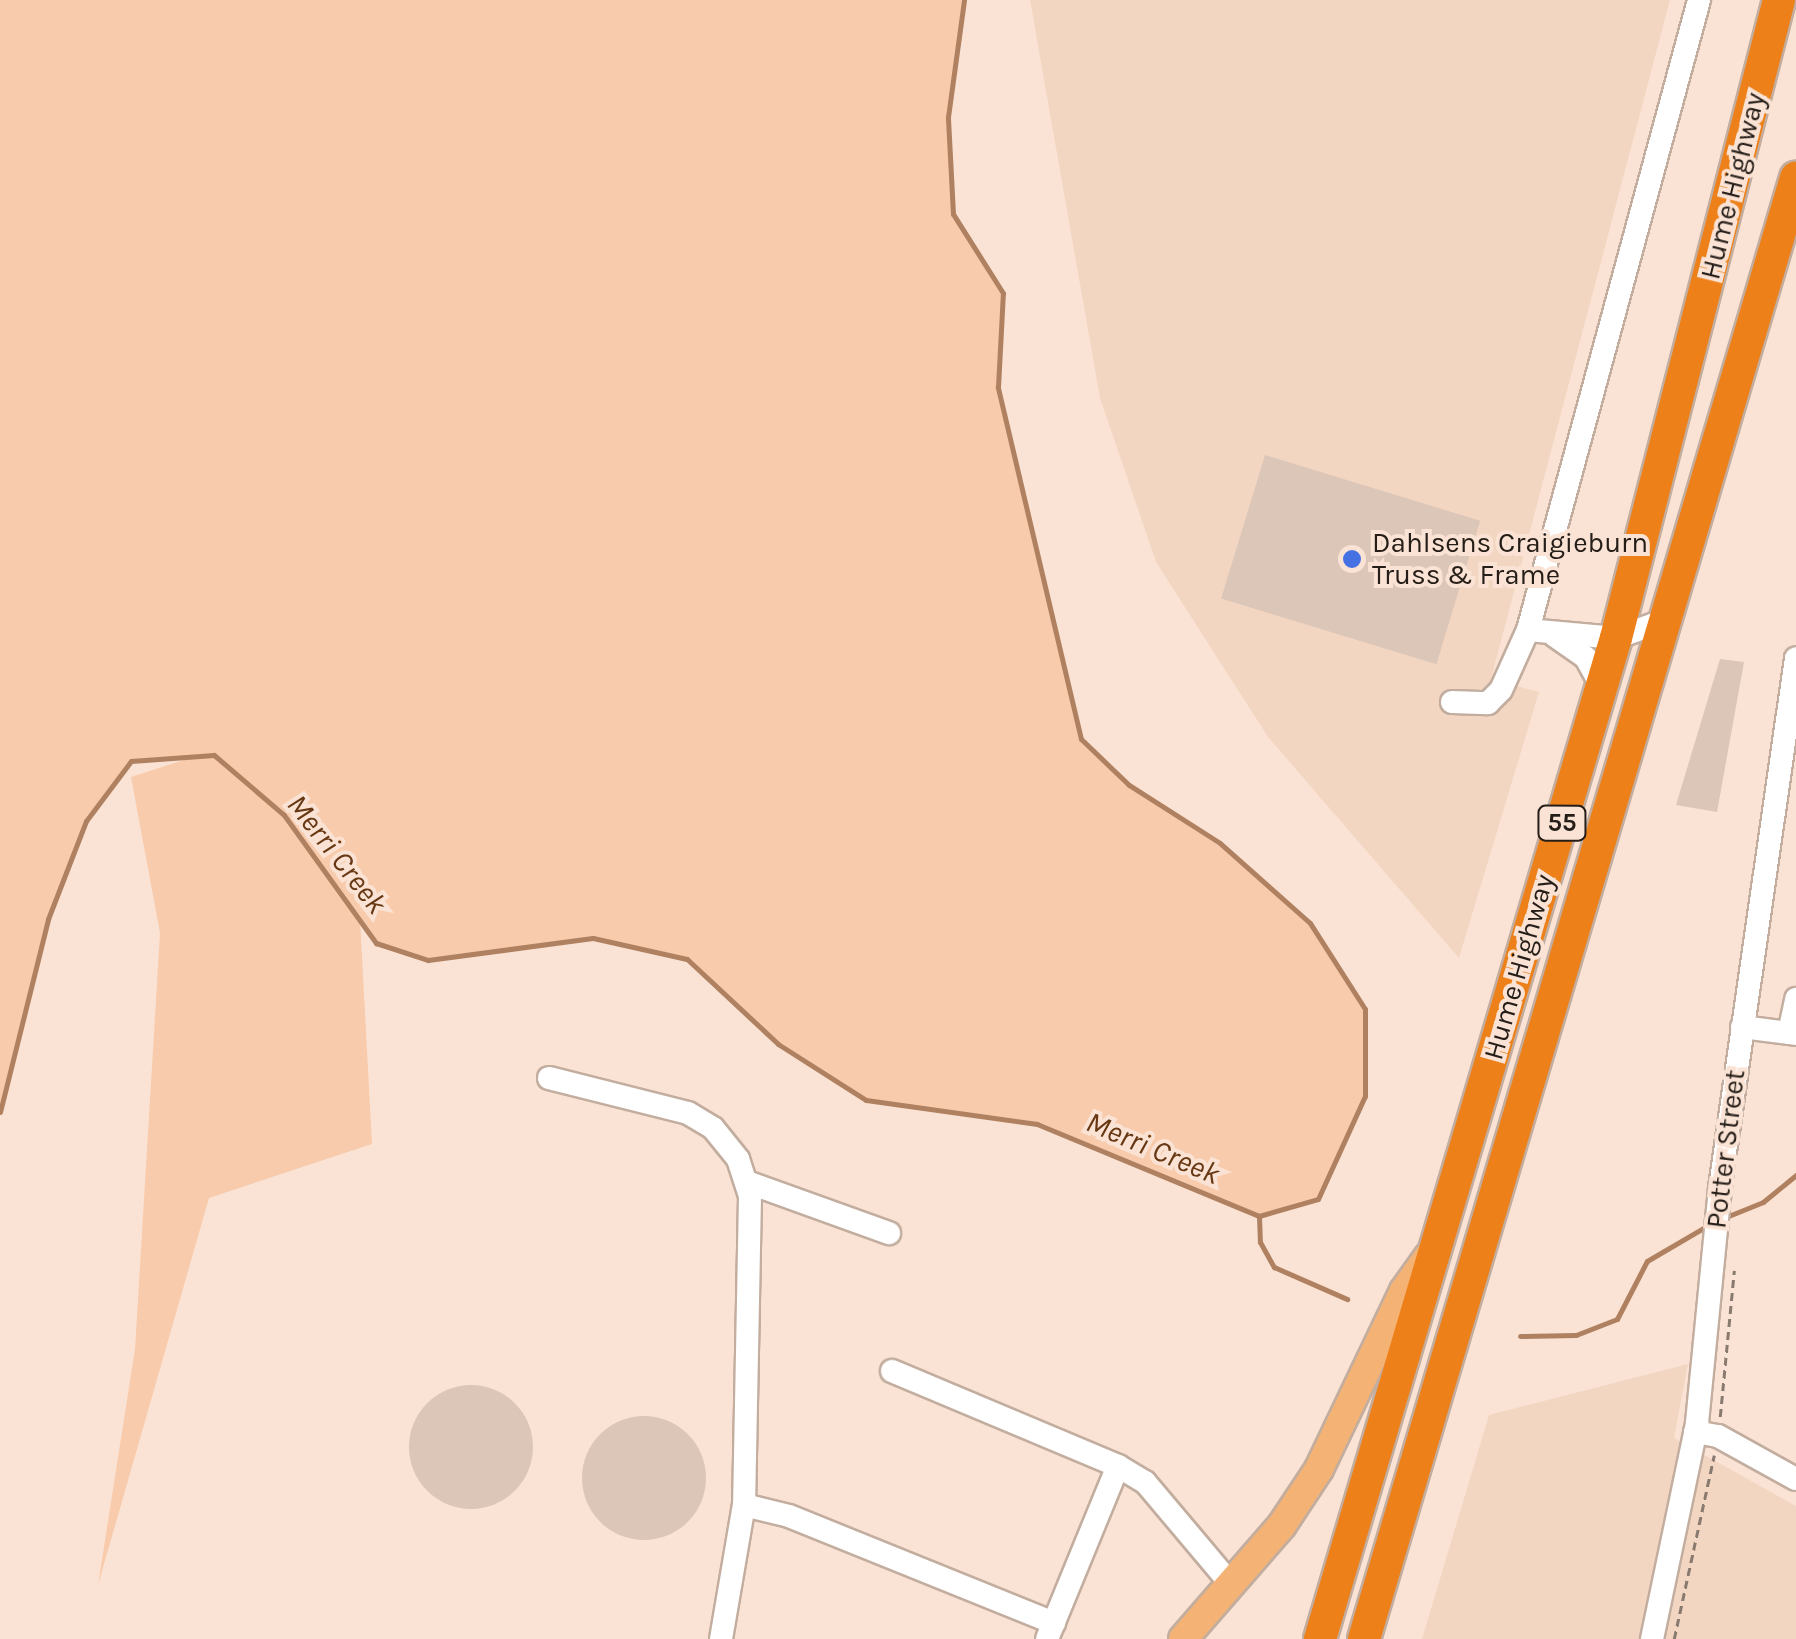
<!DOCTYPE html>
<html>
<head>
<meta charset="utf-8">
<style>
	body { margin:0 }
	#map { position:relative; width:1796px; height:1639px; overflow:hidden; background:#fae3d4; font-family:Karla,sans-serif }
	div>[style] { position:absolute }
	.built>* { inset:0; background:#f3d6c2 }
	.green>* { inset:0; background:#f8cbac }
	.stream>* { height:5px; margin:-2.5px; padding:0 2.5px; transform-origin:2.5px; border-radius:2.5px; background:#b08161 }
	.building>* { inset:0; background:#dcc6b7; transform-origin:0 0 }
	.round { border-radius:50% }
	.path>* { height:2.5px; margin-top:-1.25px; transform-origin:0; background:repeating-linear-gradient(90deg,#897a70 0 8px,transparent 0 13px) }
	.roads { filter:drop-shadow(2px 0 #c2ad9f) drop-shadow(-2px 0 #c2ad9f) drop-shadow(0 2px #c2ad9f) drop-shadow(0 -2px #c2ad9f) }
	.minor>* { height:22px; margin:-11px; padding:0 11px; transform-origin:11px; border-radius:11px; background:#fff }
	.major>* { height:28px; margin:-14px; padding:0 14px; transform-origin:14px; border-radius:14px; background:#f4b375 }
	.highway>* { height:32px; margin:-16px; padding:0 16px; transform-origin:16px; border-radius:16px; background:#ed8019 }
	.dots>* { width:28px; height:28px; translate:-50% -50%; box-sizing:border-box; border:5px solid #fae3d4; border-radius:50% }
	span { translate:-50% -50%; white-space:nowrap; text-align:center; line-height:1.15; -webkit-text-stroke:8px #fae3d4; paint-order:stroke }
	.shield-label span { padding:2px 8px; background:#fae3d4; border:2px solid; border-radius:8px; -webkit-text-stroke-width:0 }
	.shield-label { font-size:25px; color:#251d18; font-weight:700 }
	.street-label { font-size:28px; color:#251d18 }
	.poi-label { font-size:28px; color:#251d18 }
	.left { translate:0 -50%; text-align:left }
	.water-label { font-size:30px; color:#673813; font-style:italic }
</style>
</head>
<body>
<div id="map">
	<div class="built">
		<i style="clip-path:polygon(1030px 0,1670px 0,1491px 679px,1539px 692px,1459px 958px,1268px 737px,1156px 562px,1100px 398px)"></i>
		<i style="clip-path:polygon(1688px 1364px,1674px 1438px,1796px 1506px,1796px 1639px,1422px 1639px,1489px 1415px)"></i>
	</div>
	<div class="green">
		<i style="clip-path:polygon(0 0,964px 0,948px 117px,953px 214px,1003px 293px,998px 387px,1081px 739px,1129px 785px,1220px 843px,1310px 923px,1365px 1009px,1365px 1096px,1318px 1199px,1259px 1216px,1037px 1124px,866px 1100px,778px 1044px,687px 959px,593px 938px,428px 960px,376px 943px,360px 919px,372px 1144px,209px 1198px,98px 1585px,135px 1349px,160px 933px,131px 777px,190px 758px,131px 761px,86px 821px,48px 920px,0 1112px)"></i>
	</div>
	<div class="stream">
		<i style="left:0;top:1112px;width:199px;rotate:-76deg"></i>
		<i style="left:48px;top:919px;width:105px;rotate:-68.8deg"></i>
		<i style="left:86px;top:821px;width:75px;rotate:-53.1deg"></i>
		<i style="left:131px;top:761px;width:83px;rotate:-4.1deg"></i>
		<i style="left:214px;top:755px;width:92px;rotate:40.6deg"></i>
		<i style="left:284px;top:815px;width:158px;rotate:54.3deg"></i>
		<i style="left:376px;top:943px;width:55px;rotate:18.1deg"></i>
		<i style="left:428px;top:960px;width:166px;rotate:-7.6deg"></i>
		<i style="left:593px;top:938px;width:96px;rotate:12.6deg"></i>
		<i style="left:687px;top:959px;width:125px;rotate:43deg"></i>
		<i style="left:778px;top:1044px;width:104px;rotate:32.5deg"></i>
		<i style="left:866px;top:1100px;width:173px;rotate:8deg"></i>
		<i style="left:1037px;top:1124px;width:240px;rotate:22.5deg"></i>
		<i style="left:1259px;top:1216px;width:61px;rotate:-16.1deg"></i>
		<i style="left:1318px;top:1199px;width:113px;rotate:-65.5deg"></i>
		<i style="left:1365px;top:1096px;width:87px;rotate:-90deg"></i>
		<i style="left:1365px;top:1009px;width:102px;rotate:-122.6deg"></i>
		<i style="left:1310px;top:923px;width:120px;rotate:-138.4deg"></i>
		<i style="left:1220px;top:843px;width:108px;rotate:-147.5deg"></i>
		<i style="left:1129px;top:785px;width:66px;rotate:-136.2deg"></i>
		<i style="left:1081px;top:739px;width:362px;rotate:-103.3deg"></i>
		<i style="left:998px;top:387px;width:94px;rotate:-87deg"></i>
		<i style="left:1003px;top:293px;width:93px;rotate:-122.3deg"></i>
		<i style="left:953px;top:214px;width:97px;rotate:-93deg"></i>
		<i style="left:948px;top:117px;width:118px;rotate:-82.2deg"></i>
		<i style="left:1259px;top:1216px;width:26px;rotate:88deg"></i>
		<i style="left:1260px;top:1242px;width:29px;rotate:61deg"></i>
		<i style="left:1274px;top:1267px;width:80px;rotate:23.7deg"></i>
		<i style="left:1726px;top:1217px;width:40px;rotate:-22deg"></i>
		<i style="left:1763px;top:1202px;width:43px;rotate:-39.3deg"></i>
		<i style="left:1520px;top:1336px;width:56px;rotate:-1deg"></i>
		<i style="left:1576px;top:1335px;width:44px;rotate:-21.3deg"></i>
		<i style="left:1617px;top:1319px;width:65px;rotate:-62.7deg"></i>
		<i style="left:1647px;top:1261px;width:69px;rotate:-30.3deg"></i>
	</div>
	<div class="building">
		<i style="left:1265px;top:455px;width:225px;height:150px;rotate:17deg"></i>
		<i style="clip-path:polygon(1720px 659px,1744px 662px,1717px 812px,1676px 805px)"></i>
		<i class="round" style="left:409px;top:1385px;width:124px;height:124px"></i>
		<i class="round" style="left:582px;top:1416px;width:124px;height:124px"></i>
	</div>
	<div class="path">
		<i style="left:1720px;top:1417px;width:147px;rotate:-84.5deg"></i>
		<i style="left:1674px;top:1639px;width:188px;rotate:-77.7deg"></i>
	</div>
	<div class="roads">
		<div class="minor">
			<i style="left:1528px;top:630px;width:88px;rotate:5.2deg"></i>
			<i style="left:1616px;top:638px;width:55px;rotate:-20.1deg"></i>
			<i style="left:1555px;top:636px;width:38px;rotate:35deg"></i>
			<i style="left:1586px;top:658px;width:33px;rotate:61deg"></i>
			<i style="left:1452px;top:702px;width:36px;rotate:2deg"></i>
			<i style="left:1488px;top:703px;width:18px;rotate:-45deg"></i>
			<i style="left:1501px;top:690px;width:66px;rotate:-65.8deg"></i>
			<i style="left:1528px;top:630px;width:653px;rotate:-74.81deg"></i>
			<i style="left:1742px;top:1027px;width:54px;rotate:7.4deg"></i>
			<i style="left:1789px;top:1033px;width:35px;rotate:-78deg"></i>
			<i style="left:549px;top:1078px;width:143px;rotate:14.1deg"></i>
			<i style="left:688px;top:1113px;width:29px;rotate:31deg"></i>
			<i style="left:713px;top:1128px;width:40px;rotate:51deg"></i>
			<i style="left:738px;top:1159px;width:39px;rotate:72deg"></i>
			<i style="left:750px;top:1196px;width:309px;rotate:91.1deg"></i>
			<i style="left:747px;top:1182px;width:151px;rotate:19.8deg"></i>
			<i style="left:892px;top:1371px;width:245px;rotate:22.8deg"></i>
			<i style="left:1695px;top:1432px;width:23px;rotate:10deg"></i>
			<i style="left:1718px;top:1436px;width:89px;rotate:28.9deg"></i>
			<i style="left:721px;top:1639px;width:136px;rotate:-80.3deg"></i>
			<i style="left:744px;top:1505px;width:46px;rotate:13.7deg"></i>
			<i style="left:789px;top:1516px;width:286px;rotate:22deg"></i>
			<i style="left:1047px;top:1639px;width:187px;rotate:-67.7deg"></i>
			<i style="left:1118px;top:1466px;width:31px;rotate:31deg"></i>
			<i style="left:1145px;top:1482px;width:133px;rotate:49.9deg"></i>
			<i style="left:1652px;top:1639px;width:221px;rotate:-78.2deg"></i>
			<i style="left:1697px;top:1423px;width:237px;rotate:-84.4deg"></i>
			<i style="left:1720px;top:1187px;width:534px;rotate:-81.82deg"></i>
		</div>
		<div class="major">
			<i style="left:1183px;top:1639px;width:151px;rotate:-49deg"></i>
			<i style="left:1282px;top:1525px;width:67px;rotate:-56.5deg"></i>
			<i style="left:1319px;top:1469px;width:197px;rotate:-64.5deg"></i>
			<i style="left:1404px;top:1291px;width:43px;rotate:-54.5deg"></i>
		</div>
		<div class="highway">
			<i style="left:1320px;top:1639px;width:1044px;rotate:-73.53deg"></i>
			<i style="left:1616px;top:638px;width:658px;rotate:-75.67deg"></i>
			<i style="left:1364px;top:1639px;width:1524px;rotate:-73.53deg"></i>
		</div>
	</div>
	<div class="dots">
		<i style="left:1352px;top:559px;background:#4671e3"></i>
	</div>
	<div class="shield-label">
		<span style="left:1562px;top:823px">55</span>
	</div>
	<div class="street-label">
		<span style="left:1733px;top:186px;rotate:-76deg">Hume Highway</span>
		<span style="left:1519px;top:967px;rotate:-74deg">Hume Highway</span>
		<span style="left:1726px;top:1149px;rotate:-83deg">Potter Street</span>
	</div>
	<div class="poi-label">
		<span class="left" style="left:1372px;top:559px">Dahlsens Craigieburn<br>Truss &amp; Frame</span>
	</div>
	<div class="water-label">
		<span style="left:337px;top:854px;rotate:52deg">Merri Creek</span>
		<span style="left:1153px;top:1148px;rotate:23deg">Merri Creek</span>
	</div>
</div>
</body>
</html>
